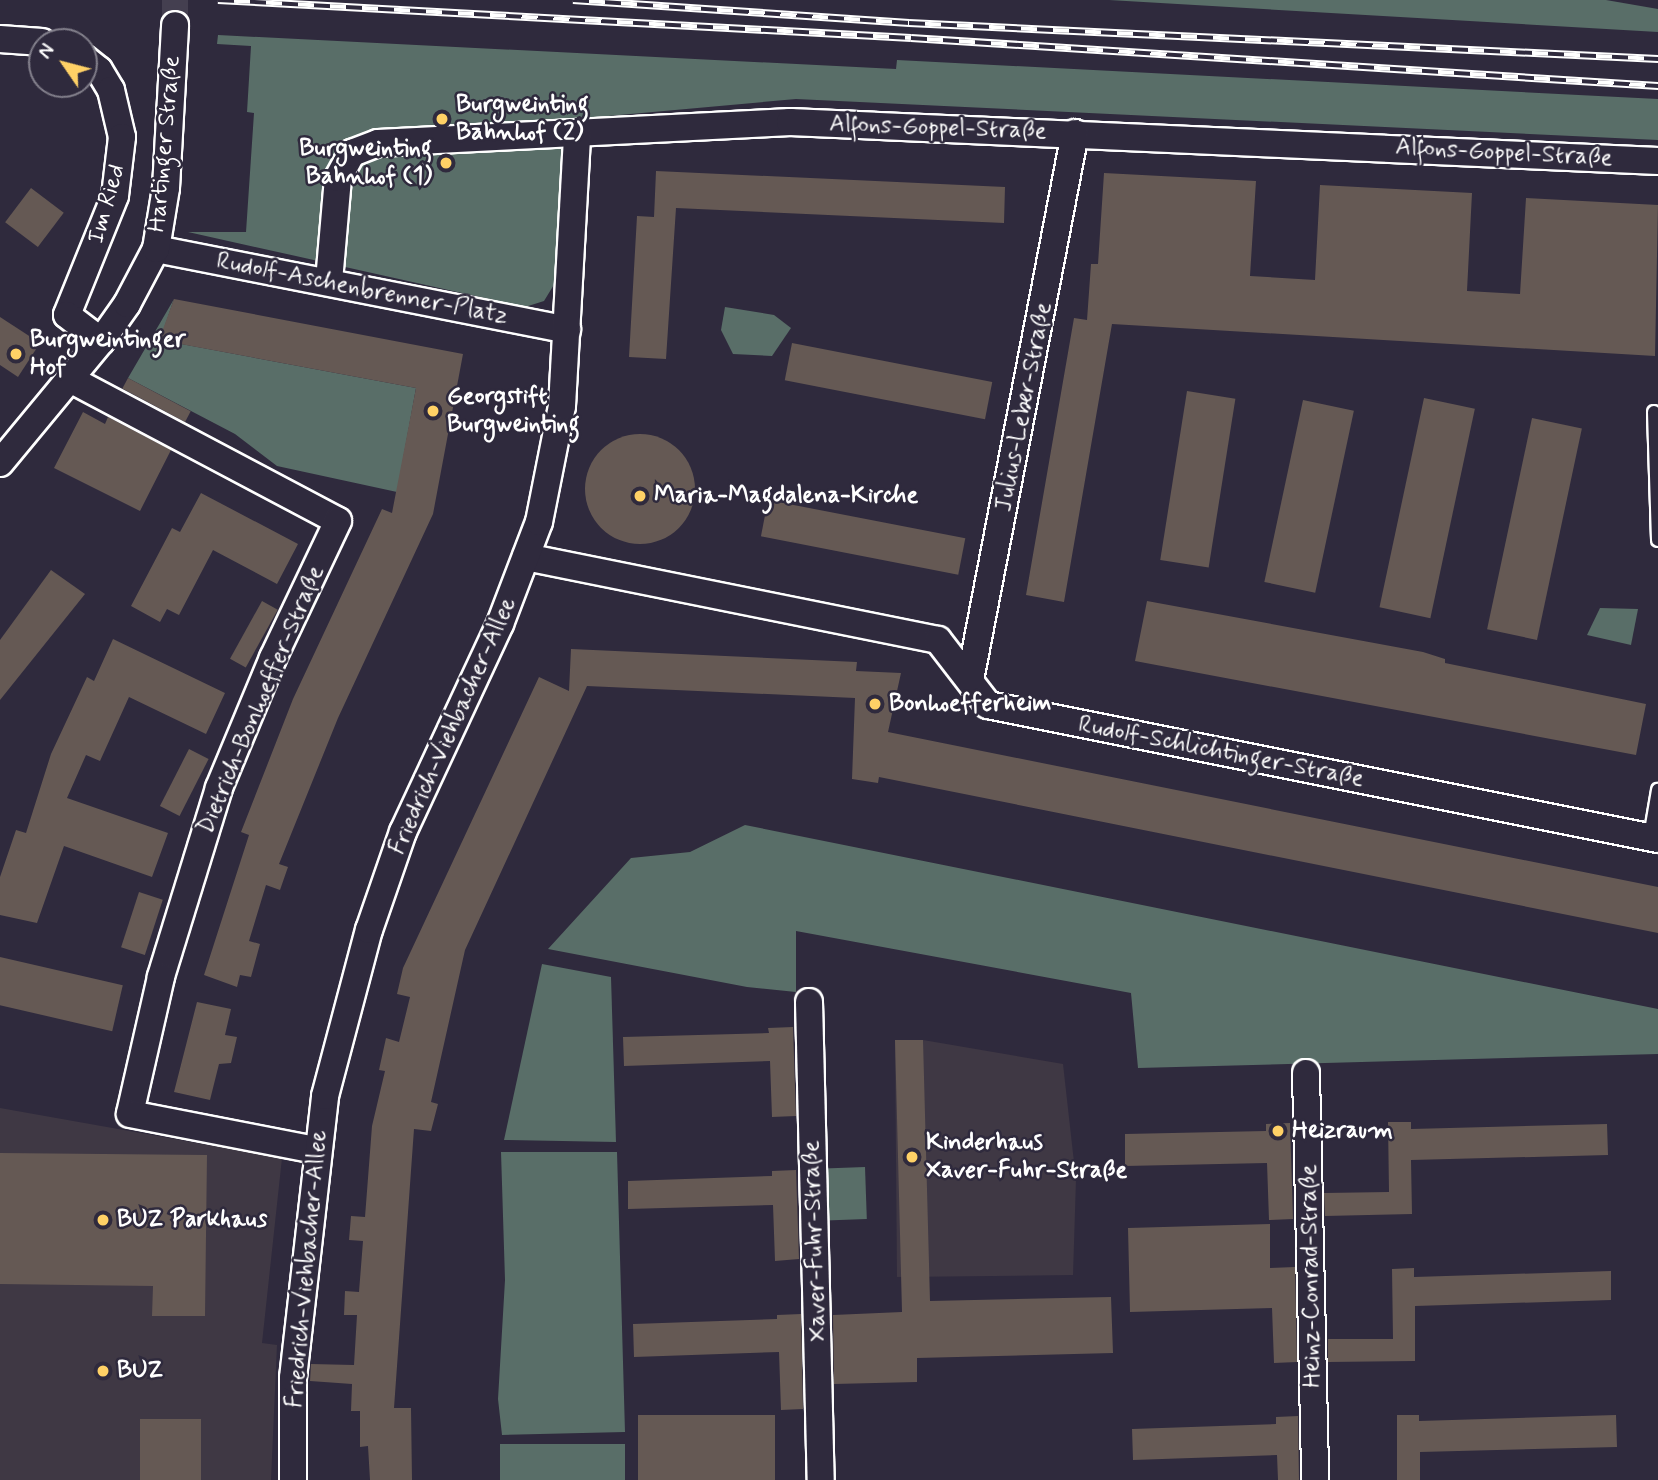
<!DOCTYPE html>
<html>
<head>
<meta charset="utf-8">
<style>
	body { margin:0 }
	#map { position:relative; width:1658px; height:1480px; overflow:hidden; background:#2f2a3d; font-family:Mynerve,sans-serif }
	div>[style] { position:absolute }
	.built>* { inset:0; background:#3f3844 }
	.green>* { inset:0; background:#596e68; transform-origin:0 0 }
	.building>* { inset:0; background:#655954; transform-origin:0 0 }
	.round { border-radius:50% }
	.street-tunnel>* { height:26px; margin-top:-13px; transform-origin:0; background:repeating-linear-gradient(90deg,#443f50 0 26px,transparent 0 39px) }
	.roads { filter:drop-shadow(2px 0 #fff) drop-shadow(-2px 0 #fff) drop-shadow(0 2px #fff) drop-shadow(0 -2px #fff) }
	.lane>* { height:12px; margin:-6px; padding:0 6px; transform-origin:6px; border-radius:6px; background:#2f2a3d }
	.street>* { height:26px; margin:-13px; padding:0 13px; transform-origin:13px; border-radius:13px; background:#2f2a3d }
	.rail>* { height:8px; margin-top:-4px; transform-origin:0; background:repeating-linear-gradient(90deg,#2f2a3d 0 16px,#fff 0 32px); box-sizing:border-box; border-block:2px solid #fff }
	.dots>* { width:19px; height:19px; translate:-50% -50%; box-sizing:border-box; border:4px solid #2f2a3d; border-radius:50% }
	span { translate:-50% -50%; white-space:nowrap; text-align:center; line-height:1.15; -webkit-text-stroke:5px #2f2a3d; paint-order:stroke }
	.poi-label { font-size:24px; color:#fff; font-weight:700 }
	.left { translate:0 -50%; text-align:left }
	.right { translate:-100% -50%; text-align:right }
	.street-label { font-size:24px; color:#fff }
	.north { position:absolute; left:28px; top:28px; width:70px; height:70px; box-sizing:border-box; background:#2f2a3d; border:2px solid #827f8b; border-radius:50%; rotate:305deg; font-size:19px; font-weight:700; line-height:28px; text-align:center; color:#fff }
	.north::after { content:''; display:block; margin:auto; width:24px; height:32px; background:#ffd166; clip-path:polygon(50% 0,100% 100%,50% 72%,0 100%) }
</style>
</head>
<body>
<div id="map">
	<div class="built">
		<i style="clip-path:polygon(895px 1040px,923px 1040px,1063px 1064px,1076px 1180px,1073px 1275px,897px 1277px)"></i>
		<i style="clip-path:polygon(0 1108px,282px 1158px,262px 1343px,277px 1345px,271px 1480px,0 1480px)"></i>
	</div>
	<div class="green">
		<i style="clip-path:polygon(1109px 0,1606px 0,1658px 9px,1658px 32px)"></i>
		<i style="clip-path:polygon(218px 35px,896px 69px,897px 60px,1658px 99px,1658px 140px,796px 99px,564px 120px,555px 283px,544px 301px,525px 307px,188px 232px,246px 232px,254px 113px,247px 112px,251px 46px,217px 44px)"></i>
		<i style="clip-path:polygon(174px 299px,160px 340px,416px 388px,397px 492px,277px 466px,235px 434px,128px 378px)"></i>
		<i style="clip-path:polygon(725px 307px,774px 315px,791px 328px,772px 356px,733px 354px,721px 330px)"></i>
		<i style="clip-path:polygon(1600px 608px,1638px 609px,1631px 645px,1587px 635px)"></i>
		<i style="clip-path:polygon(745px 825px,1658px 1009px,1658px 1054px,1138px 1068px,1131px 993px,796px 931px,796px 992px,747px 987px,548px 949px,631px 858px,690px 852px)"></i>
		<i style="clip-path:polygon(542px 964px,611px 977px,616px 1142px,504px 1140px)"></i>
		<i style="clip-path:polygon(501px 1152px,617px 1152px,625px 1432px,502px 1435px,498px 1399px,505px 1280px)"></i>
		<i style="left:865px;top:1167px;width:52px;height:41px;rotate:88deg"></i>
		<i style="left:500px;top:1444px;width:125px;height:36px"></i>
	</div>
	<div class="building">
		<i style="clip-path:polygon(656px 171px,1005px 187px,1004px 223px,676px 208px,666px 359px,629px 357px,637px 216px,654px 217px)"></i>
		<i style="clip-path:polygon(1104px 173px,1256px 181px,1250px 276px,1315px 280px,1320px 185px,1472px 193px,1467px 291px,1520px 294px,1526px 198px,1658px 205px,1655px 356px,1112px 324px,1064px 602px,1026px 595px,1074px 318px,1087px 320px,1091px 264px,1098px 264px)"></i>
		<i style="left:31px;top:188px;width:41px;height:43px;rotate:37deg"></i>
		<i style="clip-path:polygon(174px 299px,463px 354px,433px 514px,338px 718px,279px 864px,288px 867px,280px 890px,266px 885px,249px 941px,260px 944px,251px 977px,240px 975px,237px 987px,204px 975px,249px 835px,241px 832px,293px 699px,382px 509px,392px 513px,416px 388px,159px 340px)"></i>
		<i style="clip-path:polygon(0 317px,40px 343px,18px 377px,0 365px)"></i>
		<i style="left:792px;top:343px;width:204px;height:38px;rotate:11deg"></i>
		<i style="left:128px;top:378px;width:71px;height:12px;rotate:28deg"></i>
		<i style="left:1187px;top:391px;width:49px;height:171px;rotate:9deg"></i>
		<i style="left:1424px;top:398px;width:52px;height:214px;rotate:12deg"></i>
		<i style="left:1303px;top:400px;width:52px;height:186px;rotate:12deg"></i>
		<i style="clip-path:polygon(83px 412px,105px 424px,108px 417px,171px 450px,140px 511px,54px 468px)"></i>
		<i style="left:1532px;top:418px;width:51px;height:216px;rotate:12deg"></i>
		<i class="round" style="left:585px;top:434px;width:110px;height:110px"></i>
		<i style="clip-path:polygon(201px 493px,298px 544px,277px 584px,213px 550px,179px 615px,167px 609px,160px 622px,131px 606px,172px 528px,180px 532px)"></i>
		<i style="left:768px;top:500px;width:201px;height:37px;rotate:11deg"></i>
		<i style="clip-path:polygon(51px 570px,85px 594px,0 700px,0 640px)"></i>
		<i style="left:262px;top:601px;width:18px;height:66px;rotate:29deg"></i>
		<i style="clip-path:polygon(1147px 601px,1423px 652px,1445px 659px,1445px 663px,1646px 704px,1636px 755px,1135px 661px)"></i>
		<i style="clip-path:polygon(113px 639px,225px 693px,206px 734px,129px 697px,100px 761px,86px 755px,67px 798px,168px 833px,152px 877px,64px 846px,37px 923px,0 915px,0 877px,16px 830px,26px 833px,51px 754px,87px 677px,94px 681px)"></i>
		<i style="clip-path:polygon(571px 649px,857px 662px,856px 671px,901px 673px,888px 732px,1658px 887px,1658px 933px,879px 777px,878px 783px,852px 779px,855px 698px,587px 686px,465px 950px,431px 1102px,438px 1104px,431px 1131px,414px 1129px,394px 1408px,411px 1408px,412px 1480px,370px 1480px,368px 1446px,360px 1447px,360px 1411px,351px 1411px,352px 1384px,310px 1381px,311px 1364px,354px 1365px,357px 1315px,344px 1315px,345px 1291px,359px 1292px,363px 1241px,349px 1240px,351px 1216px,365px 1217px,372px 1126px,385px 1071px,379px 1070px,386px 1038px,399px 1042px,410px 997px,397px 994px,403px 968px,539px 677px,569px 691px)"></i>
		<i style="left:189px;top:749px;width:22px;height:64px;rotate:27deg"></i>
		<i style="left:139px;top:892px;width:25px;height:58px;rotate:18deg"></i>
		<i style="left:0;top:957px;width:126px;height:47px;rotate:13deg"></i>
		<i style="clip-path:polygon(197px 1002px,231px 1009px,225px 1035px,237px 1037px,231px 1063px,219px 1064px,210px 1100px,174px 1092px)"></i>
		<i style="clip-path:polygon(793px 1027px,796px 1116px,772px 1117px,770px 1061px,624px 1066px,623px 1037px,769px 1033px,768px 1028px)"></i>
		<i style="clip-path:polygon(895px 1040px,923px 1040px,930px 1301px,1111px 1297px,1113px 1353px,917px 1358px,917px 1382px,834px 1384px,833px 1315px,902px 1312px)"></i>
		<i style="clip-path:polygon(1388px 1122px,1411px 1122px,1411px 1129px,1607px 1124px,1608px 1155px,1411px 1160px,1412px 1214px,1325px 1216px,1324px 1193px,1389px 1192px)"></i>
		<i style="clip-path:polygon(1290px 1123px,1293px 1219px,1269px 1220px,1267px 1163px,1125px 1166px,1125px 1134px,1266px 1131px,1266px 1124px)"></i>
		<i style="clip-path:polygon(0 1153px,207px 1155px,205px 1316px,152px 1316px,153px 1286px,0 1284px)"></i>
		<i style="clip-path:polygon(796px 1170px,799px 1259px,775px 1261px,773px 1205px,628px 1209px,628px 1181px,772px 1176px,772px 1171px)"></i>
		<i style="clip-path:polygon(1270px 1224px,1270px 1268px,1295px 1267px,1297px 1362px,1274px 1363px,1272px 1308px,1130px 1312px,1128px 1228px)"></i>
		<i style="clip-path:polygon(1414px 1268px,1414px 1277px,1611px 1271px,1611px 1300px,1415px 1306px,1415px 1361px,1328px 1362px,1328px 1339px,1393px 1339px,1392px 1269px)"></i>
		<i style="clip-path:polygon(801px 1314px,803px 1409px,781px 1410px,779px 1352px,634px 1357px,633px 1324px,777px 1319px,777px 1315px)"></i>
		<i style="left:775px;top:1415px;width:65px;height:137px;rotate:90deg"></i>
		<i style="clip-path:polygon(1397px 1415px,1419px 1415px,1419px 1421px,1616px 1415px,1617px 1447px,1420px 1452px,1420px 1480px,1397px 1480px)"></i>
		<i style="clip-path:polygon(1298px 1416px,1299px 1480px,1278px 1480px,1277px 1455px,1133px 1460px,1132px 1429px,1276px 1424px,1276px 1417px)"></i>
		<i style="left:140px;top:1419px;width:61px;height:61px"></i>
	</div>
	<div class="street-tunnel">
		<i style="left:175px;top:25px;width:25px;rotate:-90deg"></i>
	</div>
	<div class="roads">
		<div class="lane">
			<i style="left:1654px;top:412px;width:128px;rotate:88.2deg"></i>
			<i style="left:1650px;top:837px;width:48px;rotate:-80.3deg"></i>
		</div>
		<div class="street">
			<i style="left:0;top:39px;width:42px;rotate:4.1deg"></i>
			<i style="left:84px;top:58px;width:19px;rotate:39deg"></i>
			<i style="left:99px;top:70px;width:23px;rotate:59deg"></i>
			<i style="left:111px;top:90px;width:48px;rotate:76.8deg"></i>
			<i style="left:122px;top:137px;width:59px;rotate:96.8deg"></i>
			<i style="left:115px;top:196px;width:128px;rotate:112deg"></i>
			<i style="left:67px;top:315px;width:43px;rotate:37.4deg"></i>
			<i style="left:156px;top:249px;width:419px;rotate:11.1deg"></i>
			<i style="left:329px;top:281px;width:103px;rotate:-85deg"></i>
			<i style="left:338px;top:178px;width:29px;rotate:-61deg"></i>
			<i style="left:352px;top:153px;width:28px;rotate:-21deg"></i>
			<i style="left:378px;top:143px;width:413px;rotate:-2.9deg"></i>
			<i style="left:790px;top:122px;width:869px;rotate:2.57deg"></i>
			<i style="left:70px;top:379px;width:303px;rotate:27.9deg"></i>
			<i style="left:338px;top:521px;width:152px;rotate:115.4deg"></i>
			<i style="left:273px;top:658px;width:141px;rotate:112.6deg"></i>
			<i style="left:219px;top:788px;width:198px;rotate:107.1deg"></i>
			<i style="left:161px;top:977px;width:140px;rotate:102.8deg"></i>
			<i style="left:130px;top:1114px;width:189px;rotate:11deg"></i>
			<i style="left:0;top:463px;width:158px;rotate:-50.4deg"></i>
			<i style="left:101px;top:341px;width:45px;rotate:-54.9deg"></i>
			<i style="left:127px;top:304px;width:62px;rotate:-62.2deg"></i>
			<i style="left:156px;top:249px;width:62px;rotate:-80.7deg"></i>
			<i style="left:166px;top:188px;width:163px;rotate:-86.8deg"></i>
			<i style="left:526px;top:557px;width:420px;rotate:11.4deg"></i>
			<i style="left:938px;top:640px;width:82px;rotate:52.4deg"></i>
			<i style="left:988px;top:705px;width:683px;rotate:11.31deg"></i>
			<i style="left:970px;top:680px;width:557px;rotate:-79.13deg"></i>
			<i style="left:809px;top:1002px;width:478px;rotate:88.6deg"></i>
			<i style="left:1306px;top:1073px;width:407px;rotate:88.7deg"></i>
			<i style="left:293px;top:1480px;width:102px;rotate:-90deg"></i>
			<i style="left:293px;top:1378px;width:284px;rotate:-83.5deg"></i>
			<i style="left:325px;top:1096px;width:172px;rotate:-75.2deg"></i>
			<i style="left:369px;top:930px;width:104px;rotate:-70.9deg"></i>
			<i style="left:403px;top:832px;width:230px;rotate:-65deg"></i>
			<i style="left:500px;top:624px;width:109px;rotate:-69.1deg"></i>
			<i style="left:539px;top:522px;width:118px;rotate:-78.8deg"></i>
			<i style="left:562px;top:406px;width:271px;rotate:-86.8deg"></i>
		</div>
	</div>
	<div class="rail">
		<i style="left:218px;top:0;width:694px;rotate:3.14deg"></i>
		<i style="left:911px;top:38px;width:749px;rotate:3.68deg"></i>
		<i style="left:573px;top:0;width:337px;rotate:3.9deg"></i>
		<i style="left:909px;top:23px;width:750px;rotate:2.75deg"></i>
	</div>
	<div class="dots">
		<i style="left:442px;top:119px;background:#ffd166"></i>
		<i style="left:446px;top:163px;background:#ffd166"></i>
		<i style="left:16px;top:354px;background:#ffd166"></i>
		<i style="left:433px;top:411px;background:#ffd166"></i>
		<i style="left:640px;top:496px;background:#ffd166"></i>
		<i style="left:875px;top:704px;background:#ffd166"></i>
		<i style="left:1278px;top:1131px;background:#ffd166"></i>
		<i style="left:912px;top:1157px;background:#ffd166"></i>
		<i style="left:103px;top:1220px;background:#ffd166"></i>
		<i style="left:103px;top:1371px;background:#ffd166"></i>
	</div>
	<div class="poi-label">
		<span class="left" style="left:456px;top:119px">Burgweinting<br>Bahnhof (2)</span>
		<span class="right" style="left:432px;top:163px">Burgweinting<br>Bahnhof (1)</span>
		<span class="left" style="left:30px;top:354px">Burgweintinger<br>Hof</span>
		<span class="left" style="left:447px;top:411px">Georgstift<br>Burgweinting</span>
		<span class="left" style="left:654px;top:496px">Maria-Magdalena-Kirche</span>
		<span class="left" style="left:889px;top:704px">Bonhoefferheim</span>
		<span class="left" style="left:1292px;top:1131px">Heizraum</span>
		<span class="left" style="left:926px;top:1157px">Kinderhaus<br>Xaver-Fuhr-Straße</span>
		<span class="left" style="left:117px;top:1220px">BUZ Parkhaus</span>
		<span class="left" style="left:117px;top:1371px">BUZ</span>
	</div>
	<div class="street-label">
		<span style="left:938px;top:128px;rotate:2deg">Alfons-Goppel-Straße</span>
		<span style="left:165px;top:144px;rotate:-85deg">Hartinger Straße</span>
		<span style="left:1504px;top:153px;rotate:3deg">Alfons-Goppel-Straße</span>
		<span style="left:107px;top:204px;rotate:-74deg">Im Ried</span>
		<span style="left:362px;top:289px;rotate:11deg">Rudolf-Aschenbrenner-Platz</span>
		<span style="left:1024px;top:407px;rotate:-79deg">Julius-Leber-Straße</span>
		<span style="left:261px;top:700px;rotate:-67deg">Dietrich-Bonhoeffer-Straße</span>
		<span style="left:453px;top:726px;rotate:-66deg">Friedrich-Viehbacher-Allee</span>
		<span style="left:1221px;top:752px;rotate:11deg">Rudolf-Schlichtinger-Straße</span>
		<span style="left:815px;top:1241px;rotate:-92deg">Xaver-Fuhr-Straße</span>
		<span style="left:307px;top:1269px;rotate:-85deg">Friedrich-Viehbacher-Allee</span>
		<span style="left:1311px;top:1276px;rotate:-91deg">Heinz-Conrad-Straße</span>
	</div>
	<div class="north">N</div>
</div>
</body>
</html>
